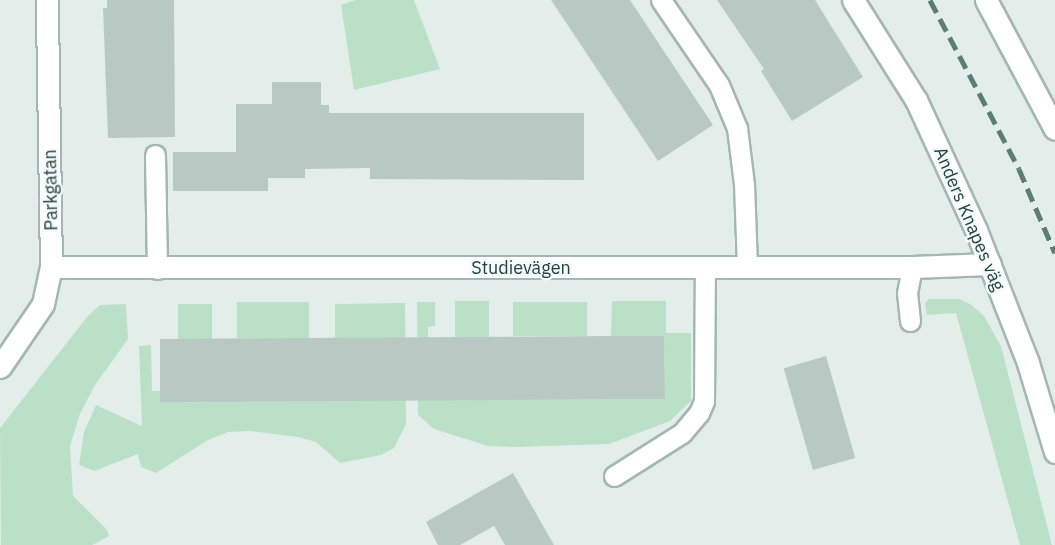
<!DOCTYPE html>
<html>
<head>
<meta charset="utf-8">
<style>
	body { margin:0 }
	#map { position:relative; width:1055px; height:545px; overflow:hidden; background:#e3eeea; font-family:"IBM Plex Sans",sans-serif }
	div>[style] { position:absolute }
	.green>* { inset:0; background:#bae1c7; transform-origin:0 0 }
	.building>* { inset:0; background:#b8c9c3; transform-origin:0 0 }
	.roads { filter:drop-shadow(2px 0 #a5b7b2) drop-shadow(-2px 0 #a5b7b2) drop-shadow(0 2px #a5b7b2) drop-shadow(0 -2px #a5b7b2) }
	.lane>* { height:19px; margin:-9.5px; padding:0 9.5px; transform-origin:9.5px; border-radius:9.5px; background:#fff }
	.street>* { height:21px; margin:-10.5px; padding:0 10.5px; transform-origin:10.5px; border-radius:10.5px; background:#fff }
	.secondary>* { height:21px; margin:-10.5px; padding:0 10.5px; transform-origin:10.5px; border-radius:10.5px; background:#fff }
	.rail>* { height:5px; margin-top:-2.5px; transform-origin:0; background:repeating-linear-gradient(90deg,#5c7d76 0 14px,transparent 0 21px) }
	span { translate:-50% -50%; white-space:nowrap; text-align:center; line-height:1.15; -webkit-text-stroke:5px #f4faf8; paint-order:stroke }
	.street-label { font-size:18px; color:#21423b }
</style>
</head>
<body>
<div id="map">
	<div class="green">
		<i style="clip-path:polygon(356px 0,414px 0,440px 69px,354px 90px,341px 5px)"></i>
		<i style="clip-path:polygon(929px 299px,959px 299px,970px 304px,984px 316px,1001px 346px,1052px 545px,1020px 545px,956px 313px,927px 315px,925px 303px)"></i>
		<i style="left:489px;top:301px;width:36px;height:34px;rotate:90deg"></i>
		<i style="clip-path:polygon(612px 301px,666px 301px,666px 333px,691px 333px,691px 401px,670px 421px,609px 444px,516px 447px,488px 446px,434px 429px,418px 415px,417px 302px,435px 302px,435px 326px,428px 327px,429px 389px,438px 400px,665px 399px,664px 336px,611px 336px)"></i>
		<i style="left:309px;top:302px;width:36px;height:72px;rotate:90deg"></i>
		<i style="left:587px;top:302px;width:34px;height:74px;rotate:90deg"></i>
		<i style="clip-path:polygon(405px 303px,406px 424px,394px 448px,381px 455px,340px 463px,316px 442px,298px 437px,250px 431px,228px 432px,208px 440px,156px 473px,141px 467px,138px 454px,94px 471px,79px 465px,84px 432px,96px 405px,142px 426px,139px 346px,151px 345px,152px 391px,160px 391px,160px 401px,387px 338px,335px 338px,335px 304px)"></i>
		<i style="clip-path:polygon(126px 304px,128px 339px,95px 385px,80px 414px,70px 446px,73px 496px,107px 530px,109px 536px,92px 545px,1px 545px,0 428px,87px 317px,100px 305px)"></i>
		<i style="left:178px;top:304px;width:34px;height:35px"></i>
	</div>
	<div class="building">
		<i style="clip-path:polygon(107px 0,174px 0,175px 137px,108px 138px,103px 8px,107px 8px)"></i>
		<i style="clip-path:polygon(551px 0,630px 0,713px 125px,658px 161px)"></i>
		<i style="clip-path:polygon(717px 0,815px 0,863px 77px,792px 121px,761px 71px,764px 69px)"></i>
		<i style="clip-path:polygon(272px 82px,321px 82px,321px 105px,329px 105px,329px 113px,584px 113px,584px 180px,370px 179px,370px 168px,305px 169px,305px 178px,268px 178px,268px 191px,173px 191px,173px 152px,236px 152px,236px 104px,272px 104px)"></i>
		<i style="clip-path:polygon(611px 336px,664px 336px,665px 399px,160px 402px,160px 339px)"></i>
		<i style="left:826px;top:356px;width:106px;height:44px;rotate:74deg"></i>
		<i style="clip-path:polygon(513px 473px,554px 545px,505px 545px,494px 526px,460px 545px,438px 545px,426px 522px)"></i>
	</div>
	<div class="roads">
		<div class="lane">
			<i style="left:661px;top:0;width:103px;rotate:55.7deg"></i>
			<i style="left:719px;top:85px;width:47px;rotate:67.3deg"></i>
			<i style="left:737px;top:128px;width:56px;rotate:82.9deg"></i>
			<i style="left:744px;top:184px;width:83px;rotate:87.9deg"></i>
			<i style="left:155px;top:155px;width:114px;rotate:89deg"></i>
			<i style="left:910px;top:321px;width:28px;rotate:-96deg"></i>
			<i style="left:907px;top:293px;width:26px;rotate:-79deg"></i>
			<i style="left:614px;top:476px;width:80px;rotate:-32.3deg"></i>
			<i style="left:682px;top:433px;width:26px;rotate:-50deg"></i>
			<i style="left:699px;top:413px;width:13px;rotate:-67deg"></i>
			<i style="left:704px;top:401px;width:133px;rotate:-89.6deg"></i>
		</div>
		<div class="street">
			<i style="left:853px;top:0;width:118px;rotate:57.8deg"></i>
			<i style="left:916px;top:100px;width:143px;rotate:65.2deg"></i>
			<i style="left:976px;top:230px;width:143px;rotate:68.6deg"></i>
			<i style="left:1028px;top:363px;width:93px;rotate:73.1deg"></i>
			<i style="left:986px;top:0;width:146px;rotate:61.9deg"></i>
			<i style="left:51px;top:267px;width:861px"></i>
			<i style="left:912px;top:267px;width:78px;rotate:-2.2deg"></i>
		</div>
		<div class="secondary">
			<i style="left:0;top:367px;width:76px;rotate:-55.7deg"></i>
			<i style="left:43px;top:304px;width:38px;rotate:-78deg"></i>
			<i style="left:51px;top:267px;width:267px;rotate:-90.9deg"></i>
		</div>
	</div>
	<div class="rail">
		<i style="left:930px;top:0;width:191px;rotate:62.2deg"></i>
		<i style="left:1019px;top:169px;width:91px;rotate:66.8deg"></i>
	</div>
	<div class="street-label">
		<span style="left:51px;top:190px;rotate:-91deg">Parkgatan</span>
		<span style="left:969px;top:219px;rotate:67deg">Anders Knapes väg</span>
		<span style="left:521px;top:268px">Studievägen</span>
	</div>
</div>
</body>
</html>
